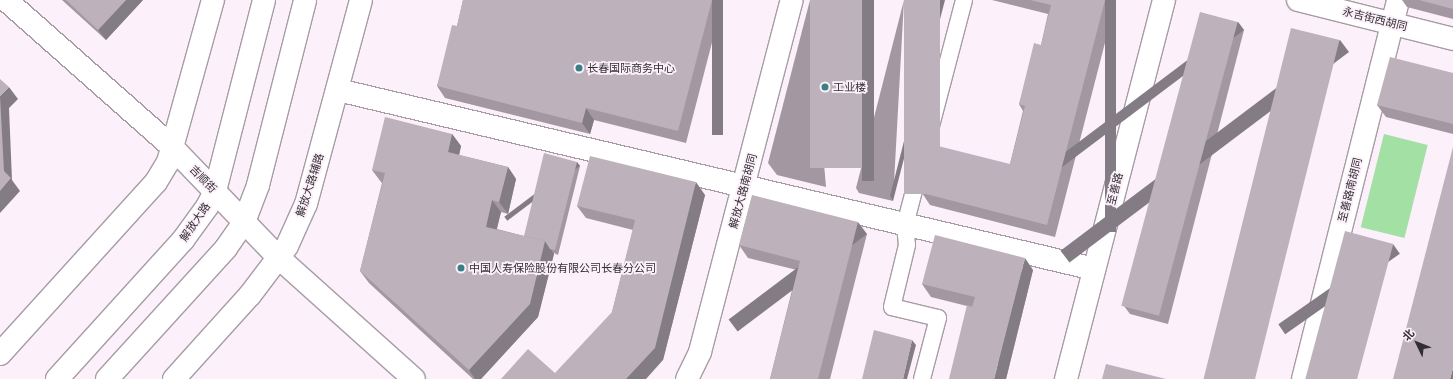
<!DOCTYPE html>
<html>
<head>
<meta charset="utf-8">
<style>
	body { margin:0 }
	#map { position:relative; width:1453px; height:379px; overflow:hidden; background:#fcf0fb; font-family:"IBM Plex Sans","Noto Sans SC",sans-serif }
	div>[style] { position:absolute }
	.green>* { inset:0; background:#a2e0a3; transform-origin:0 0 }
	.roads { filter:drop-shadow(1px 0 #a79ca6) drop-shadow(-1px 0 #a79ca6) drop-shadow(0 1px #a79ca6) drop-shadow(0 -1px #a79ca6) }
	.lane>* { height:16px; margin:-8px; padding:0 8px; transform-origin:8px; border-radius:8px; background:#fff }
	.street>* { height:22px; margin:-11px; padding:0 11px; transform-origin:11px; border-radius:11px; background:#fff }
	.secondary>* { height:22px; margin:-11px; padding:0 11px; transform-origin:11px; border-radius:11px; background:#fff }
	.primary>* { height:22px; margin:-11px; padding:0 11px; transform-origin:11px; border-radius:11px; background:#fff }
	.wall>* { inset:0; background:#a398a2 }
	.shaded-wall>* { inset:0; background:#847c84; transform-origin:0 0 }
	.building>* { inset:0; background:#bdb1bc; transform-origin:0 0 }
	.dots>* { width:11px; height:11px; translate:-50% -50%; box-sizing:border-box; border:2px solid #fcf0fb; border-radius:50% }
	span { translate:-50% -50%; white-space:nowrap; text-align:center; line-height:1.15; -webkit-text-stroke:3.5px #fcf0fb; paint-order:stroke }
	.street-label { font-size:11px; color:#322e32 }
	.poi-label { font-size:11px; color:#322e32 }
	.left { translate:0 -50%; text-align:left }
	.north { position:absolute; left:1397px; top:323px; width:40px; height:40px; -webkit-text-stroke:3px #fcf0fb; paint-order:stroke; rotate:313deg; font-size:11px; font-weight:700; line-height:16px; text-align:center; color:#322e32 }
	.north::after { content:''; display:block; margin:auto; width:14px; height:18px; background:#322e32; clip-path:polygon(50% 0,100% 100%,50% 72%,0 100%) }
</style>
</head>
<body>
<div id="map">
	<div class="green">
		<i style="left:1384px;top:134px;width:45px;height:96px;rotate:14deg"></i>
	</div>
	<div class="roads">
		<div class="lane">
			<i style="left:922px;top:379px;width:63px;rotate:-75.3deg"></i>
			<i style="left:938px;top:318px;width:47px;rotate:-166.6deg"></i>
			<i style="left:892px;top:307px;width:64px;rotate:-76.4deg"></i>
			<i style="left:907px;top:245px;width:20px;rotate:-96deg"></i>
			<i style="left:905px;top:225px;width:233px;rotate:-75.3deg"></i>
		</div>
		<div class="street">
			<i style="left:1298px;top:0;width:160px;rotate:14.1deg"></i>
			<i style="left:338px;top:90px;width:777px;rotate:13.32deg"></i>
			<i style="left:687px;top:379px;width:30px;rotate:-64deg"></i>
			<i style="left:700px;top:352px;width:364px;rotate:-75.4deg"></i>
			<i style="left:1303px;top:379px;width:391px;rotate:-75.9deg"></i>
		</div>
		<div class="secondary">
			<i style="left:6px;top:0;width:223px;rotate:41.5deg"></i>
			<i style="left:173px;top:148px;width:153px;rotate:46.1deg"></i>
			<i style="left:279px;top:258px;width:181px;rotate:41.9deg"></i>
			<i style="left:0;top:354px;width:232px;rotate:-47.8deg"></i>
			<i style="left:156px;top:182px;width:23px;rotate:-59deg"></i>
			<i style="left:168px;top:162px;width:168px;rotate:-74.5deg"></i>
			<i style="left:174px;top:379px;width:113px;rotate:-47.9deg"></i>
			<i style="left:250px;top:295px;width:61px;rotate:-52.9deg"></i>
			<i style="left:287px;top:246px;width:46px;rotate:-65.7deg"></i>
			<i style="left:306px;top:204px;width:211px;rotate:-74.9deg"></i>
			<i style="left:1066px;top:379px;width:391px;rotate:-75.5deg"></i>
		</div>
		<div class="primary">
			<i style="left:57px;top:379px;width:188px;rotate:-47.8deg"></i>
			<i style="left:183px;top:240px;width:41px;rotate:-54deg"></i>
			<i style="left:207px;top:207px;width:18px;rotate:-63deg"></i>
			<i style="left:215px;top:191px;width:197px;rotate:-75.6deg"></i>
			<i style="left:107px;top:379px;width:177px;rotate:-47.7deg"></i>
			<i style="left:226px;top:248px;width:32px;rotate:-55deg"></i>
			<i style="left:244px;top:222px;width:40px;rotate:-69deg"></i>
			<i style="left:258px;top:185px;width:191px;rotate:-75.7deg"></i>
		</div>
	</div>
	<div class="wall">
		<i style="clip-path:polygon(62px 0,143px 0,106px 40px)"></i>
		<i style="clip-path:polygon(463px 0,723px 0,686px 143px,594px 120px,590px 134px,445px 98px,437px 86px,457px 26px)"></i>
		<i style="clip-path:polygon(810px 0,826px 187px,777px 175px,768px 163px)"></i>
		<i style="clip-path:polygon(904px 0,893px 201px,859px 193px,856px 188px)"></i>
		<i style="clip-path:polygon(992px 0,1116px 0,1055px 237px,930px 205px,922px 193px,1010px 164px,1023px 111px,1019px 104px,1041px 45px,1048px 14px)"></i>
		<i style="clip-path:polygon(1402px 0,1453px 0,1453px 19px,1407px 7px)"></i>
		<i style="clip-path:polygon(1238px 22px,1244px 30px,1168px 324px,1130px 314px,1124px 306px)"></i>
		<i style="clip-path:polygon(1453px 73px,1453px 134px,1386px 117px,1377px 105px)"></i>
		<i style="clip-path:polygon(452px 134px,461px 146px,459px 155px,508px 167px,516px 179px,508px 214px,501px 212px,497px 229px,524px 236px,577px 162px,580px 166px,558px 255px,554px 253px,538px 317px,481px 379px,473px 379px,369px 283px,360px 271px,382px 183px,381px 182px,372px 170px)"></i>
		<i style="clip-path:polygon(705px 195px,663px 360px,612px 312px,633px 230px,586px 218px,577px 206px)"></i>
		<i style="clip-path:polygon(867px 234px,830px 379px,770px 379px,797px 270px,748px 258px,739px 245px)"></i>
		<i style="clip-path:polygon(1033px 270px,1006px 379px,967px 306px,931px 297px,922px 284px)"></i>
	</div>
	<div class="shaded-wall">
		<i style="clip-path:polygon(126px 0,143px 0,106px 40px,98px 30px)"></i>
		<i style="left:712px;top:0;width:11px;height:135px"></i>
		<i style="left:862px;top:0;width:12px;height:181px"></i>
		<i style="clip-path:polygon(940px 0,945px 0,893px 201px,890px 196px)"></i>
		<i style="left:1105px;top:0;width:11px;height:232px"></i>
		<i style="left:1238px;top:22px;width:10px;height:304px;rotate:53deg"></i>
		<i style="left:1340px;top:40px;width:15px;height:350px;rotate:53deg"></i>
		<i style="clip-path:polygon(9px 87px,18px 99px,9px 108px,12px 180px,20px 191px,0 213px,0 96px)"></i>
		<i style="clip-path:polygon(586px 108px,594px 120px,590px 134px,582px 123px)"></i>
		<i style="clip-path:polygon(452px 134px,461px 146px,457px 165px,448px 152px)"></i>
		<i style="left:577px;top:162px;width:5px;height:91px;rotate:53deg"></i>
		<i style="clip-path:polygon(508px 167px,516px 179px,508px 214px,499px 202px)"></i>
		<i style="clip-path:polygon(696px 182px,705px 195px,663px 360px,646px 379px,626px 379px)"></i>
		<i style="clip-path:polygon(492px 200px,501px 212px,494px 239px,486px 227px)"></i>
		<i style="left:858px;top:222px;width:15px;height:162px;rotate:53deg"></i>
		<i style="clip-path:polygon(545px 241px,554px 254px,538px 317px,481px 379px,475px 379px,469px 370px)"></i>
		<i style="left:1393px;top:244px;width:12px;height:140px;rotate:55deg"></i>
		<i style="clip-path:polygon(1025px 258px,1033px 270px,1006px 379px,994px 379px)"></i>
		<i style="clip-path:polygon(912px 340px,916px 345px,907px 379px,903px 379px)"></i>
		<i style="clip-path:polygon(1453px 368px,1453px 379px,1450px 379px)"></i>
	</div>
	<div class="building">
		<i style="clip-path:polygon(66px 0,126px 0,98px 30px)"></i>
		<i style="clip-path:polygon(463px 0,712px 0,678px 131px,586px 108px,582px 123px,437px 86px,452px 25px,457px 26px)"></i>
		<i style="left:810px;top:0;width:52px;height:168px"></i>
		<i style="left:904px;top:0;width:36px;height:194px"></i>
		<i style="clip-path:polygon(1030px 0,1105px 0,1047px 225px,922px 193px,934px 145px,1010px 164px,1025px 106px,1019px 104px,1034px 43px,1041px 45px,1051px 5px)"></i>
		<i style="clip-path:polygon(1419px 0,1453px 0,1453px 9px)"></i>
		<i style="left:1200px;top:12px;width:39px;height:304px;rotate:15deg"></i>
		<i style="left:1291px;top:28px;width:50px;height:363px;rotate:14deg"></i>
		<i style="clip-path:polygon(1390px 57px,1453px 73px,1453px 124px,1377px 105px)"></i>
		<i style="clip-path:polygon(0 79px,9px 87px,0 96px,4px 171px,11px 178px,0 191px)"></i>
		<i style="clip-path:polygon(385px 117px,452px 134px,448px 152px,508px 167px,499px 202px,492px 200px,486px 227px,545px 241px,530px 304px,469px 370px,360px 271px,385px 173px,372px 170px)"></i>
		<i style="clip-path:polygon(1453px 147px,1453px 368px,1450px 379px,1393px 379px)"></i>
		<i style="clip-path:polygon(544px 153px,577px 162px,555px 250px,550px 249px,545px 241px,524px 236px)"></i>
		<i style="clip-path:polygon(590px 156px,696px 182px,655px 348px,626px 379px,501px 379px,528px 349px,555px 373px,612px 312px,635px 220px,577px 206px)"></i>
		<i style="clip-path:polygon(752px 195px,858px 222px,818px 379px,770px 379px,800px 261px,739px 245px)"></i>
		<i style="left:1345px;top:231px;width:50px;height:153px;rotate:15deg"></i>
		<i style="clip-path:polygon(935px 235px,1025px 258px,994px 379px,949px 379px,967px 305px,972px 307px,975px 297px,922px 284px)"></i>
		<i style="clip-path:polygon(874px 330px,912px 340px,903px 379px,862px 379px)"></i>
		<i style="clip-path:polygon(1106px 364px,1166px 379px,1102px 379px)"></i>
	</div>
	<div class="dots">
		<i style="left:579px;top:68px;background:#388084"></i>
		<i style="left:825px;top:87px;background:#388084"></i>
		<i style="left:461px;top:268px;background:#388084"></i>
	</div>
	<div class="street-label">
		<span style="left:1375px;top:19px;rotate:14deg">永吉街西胡同</span>
		<span style="left:203px;top:179px;rotate:46deg">吉顺街</span>
		<span style="left:310px;top:185px;rotate:-72deg">解放大路辅路</span>
		<span style="left:1115px;top:189px;rotate:-76deg">至善路</span>
		<span style="left:1350px;top:190px;rotate:-76deg">至善路南胡同</span>
		<span style="left:743px;top:191px;rotate:-75deg">解放大路南胡同</span>
		<span style="left:195px;top:222px;rotate:-55deg">解放大路</span>
	</div>
	<div class="poi-label">
		<span class="left" style="left:587px;top:68px">长春国际商务中心</span>
		<span class="left" style="left:833px;top:87px">工业楼</span>
		<span class="left" style="left:469px;top:268px">中国人寿保险股份有限公司长春分公司</span>
	</div>
	<div class="north">北</div>
</div>
</body>
</html>
